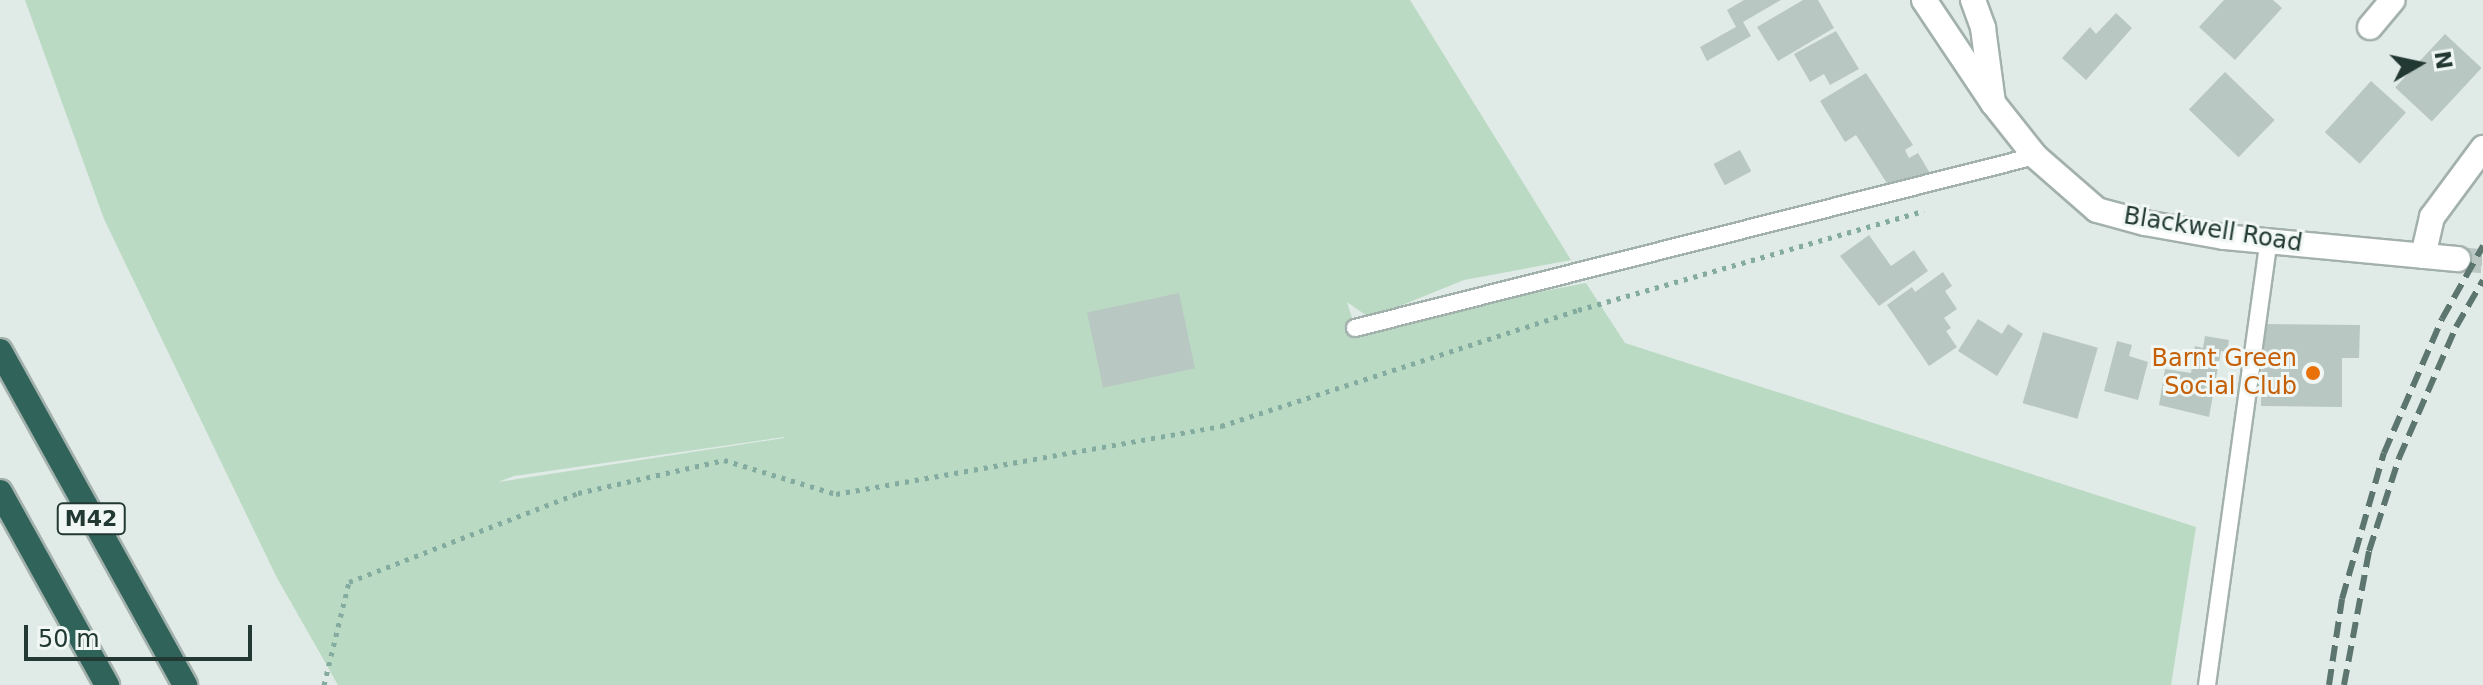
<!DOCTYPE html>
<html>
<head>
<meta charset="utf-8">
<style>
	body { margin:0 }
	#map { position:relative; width:2483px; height:685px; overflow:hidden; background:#e0eae6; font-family:"DejaVu Sans",sans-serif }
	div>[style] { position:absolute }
	.green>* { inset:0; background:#badac3 }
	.building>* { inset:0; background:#b9c7c2; transform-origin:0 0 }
	.tertiary-tunnel>* { height:24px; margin-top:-12px; transform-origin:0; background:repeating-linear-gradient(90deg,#bac7c2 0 24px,transparent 0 36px) }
	.path>* { height:5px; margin-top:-2.5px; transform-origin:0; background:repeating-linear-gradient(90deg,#83ab9f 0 4px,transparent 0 10px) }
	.roads { filter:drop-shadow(2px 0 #a3b1ad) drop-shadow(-2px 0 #a3b1ad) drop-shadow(0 2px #a3b1ad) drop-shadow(0 -2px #a3b1ad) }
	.service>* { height:16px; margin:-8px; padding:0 8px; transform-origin:8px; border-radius:8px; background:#fff }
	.minor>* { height:24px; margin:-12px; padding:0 12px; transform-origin:12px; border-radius:12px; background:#fff }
	.tertiary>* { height:24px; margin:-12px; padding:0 12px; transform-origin:12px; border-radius:12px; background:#fff }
	.motorway>* { height:24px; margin:-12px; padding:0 12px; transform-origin:12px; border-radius:12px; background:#30635a }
	.rail>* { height:6px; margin-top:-3px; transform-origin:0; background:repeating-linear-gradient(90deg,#5c756f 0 16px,transparent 0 24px) }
	.dots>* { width:22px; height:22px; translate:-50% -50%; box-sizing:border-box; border:4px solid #f0f7f4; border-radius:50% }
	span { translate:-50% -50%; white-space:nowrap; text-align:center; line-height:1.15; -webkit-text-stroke:6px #f0f7f4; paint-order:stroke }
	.shield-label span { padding:2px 6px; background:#f0f7f4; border:2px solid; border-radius:6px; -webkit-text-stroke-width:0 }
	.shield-label { font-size:22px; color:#223933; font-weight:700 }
	.street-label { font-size:24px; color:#223933 }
	.food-label { font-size:24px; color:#c56008 }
	.right { translate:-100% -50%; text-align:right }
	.north { position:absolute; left:2379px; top:24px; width:80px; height:80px; -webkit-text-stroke:6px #f0f7f4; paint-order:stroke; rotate:81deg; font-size:22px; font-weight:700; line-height:32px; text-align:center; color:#223933 }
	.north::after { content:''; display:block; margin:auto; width:28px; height:36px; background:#223933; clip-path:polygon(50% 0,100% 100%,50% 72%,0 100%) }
	.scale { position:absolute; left:24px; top:625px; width:228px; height:36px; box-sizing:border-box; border:4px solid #223933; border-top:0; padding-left:10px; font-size:24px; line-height:28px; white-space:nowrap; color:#223933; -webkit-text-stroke:6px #f0f7f4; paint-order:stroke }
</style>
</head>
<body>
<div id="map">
	<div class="green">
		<i style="clip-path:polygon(evenodd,25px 0,1410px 0,1571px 260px,1464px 280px,1370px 318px,1347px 302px,1355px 328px,1586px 283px,1625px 343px,2196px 527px,2171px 685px,338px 685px,276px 576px,104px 219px,25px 0,784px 437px,784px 438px,498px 482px,514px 476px,784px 437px)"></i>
	</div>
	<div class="building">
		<i style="clip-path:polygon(1744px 0,1781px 0,1743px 22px,1751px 36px,1707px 61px,1700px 47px,1736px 27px,1727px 10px)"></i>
		<i style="clip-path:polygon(1803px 0,1818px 0,1834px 28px,1778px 61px,1757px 27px)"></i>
		<i style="clip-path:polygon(2224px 0,2273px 0,2282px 8px,2235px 60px,2199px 27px)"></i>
		<i style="clip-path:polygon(2116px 13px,2132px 28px,2086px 80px,2062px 58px,2090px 27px,2096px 34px)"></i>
		<i style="clip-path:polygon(1836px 31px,1859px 69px,1830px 85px,1824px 74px,1810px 82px,1794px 54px)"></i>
		<i style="left:2445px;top:34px;width:50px;height:73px;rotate:43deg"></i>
		<i style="left:2225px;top:72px;width:69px;height:52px;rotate:44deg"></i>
		<i style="clip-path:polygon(1866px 73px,1913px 145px,1905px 150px,1909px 158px,1918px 153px,1931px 175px,1890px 188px,1856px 135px,1845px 142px,1820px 101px)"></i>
		<i style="left:2371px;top:81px;width:47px;height:69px;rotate:42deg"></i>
		<i style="left:1740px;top:150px;width:24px;height:30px;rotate:62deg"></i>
		<i style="clip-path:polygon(1869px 235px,1891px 266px,1914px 250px,1928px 271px,1879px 306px,1840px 256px)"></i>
		<i style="clip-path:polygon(1943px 272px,1952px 286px,1945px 291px,1957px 309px,1944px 318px,1951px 328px,1946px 331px,1957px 347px,1929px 366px,1887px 305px,1912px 287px,1915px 292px)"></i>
		<i style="left:1179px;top:293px;width:77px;height:94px;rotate:78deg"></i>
		<i style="clip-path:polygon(1978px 319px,2002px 334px,2008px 324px,2023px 334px,1997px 376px,1958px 351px)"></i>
		<i style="clip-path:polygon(2262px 324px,2360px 325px,2359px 358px,2342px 358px,2342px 407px,2261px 406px)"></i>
		<i style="left:2043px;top:332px;width:57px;height:74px;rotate:16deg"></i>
		<i style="clip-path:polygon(2205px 336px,2229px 340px,2227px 352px,2221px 351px,2209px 417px,2159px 405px,2165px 369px,2191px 373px,2195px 346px,2203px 348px)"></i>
		<i style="clip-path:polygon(2117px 341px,2132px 345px,2129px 356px,2148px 362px,2138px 400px,2104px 391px)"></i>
	</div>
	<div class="tertiary-tunnel">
		<i style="left:2458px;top:259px;width:25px;rotate:5deg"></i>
	</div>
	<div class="path">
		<i style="left:324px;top:685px;width:106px;rotate:-76.4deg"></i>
		<i style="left:349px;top:582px;width:246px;rotate:-21.2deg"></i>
		<i style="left:578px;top:493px;width:150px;rotate:-12.7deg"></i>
		<i style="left:724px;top:460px;width:117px;rotate:16.9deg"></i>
		<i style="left:836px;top:494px;width:391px;rotate:-10deg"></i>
		<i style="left:1221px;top:426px;width:375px;rotate:-18deg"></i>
		<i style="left:1578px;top:310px;width:360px;rotate:-16deg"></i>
	</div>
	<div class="roads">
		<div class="service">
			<i style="left:1355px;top:328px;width:701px;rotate:-14.19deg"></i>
			<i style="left:2207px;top:685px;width:446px;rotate:-82.1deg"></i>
		</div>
		<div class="minor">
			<i style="left:1973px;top:0;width:30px;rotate:70deg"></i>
			<i style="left:1983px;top:28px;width:76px;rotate:82.4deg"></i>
			<i style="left:2370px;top:27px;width:35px;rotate:-50deg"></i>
			<i style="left:2423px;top:256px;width:40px;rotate:-77deg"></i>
			<i style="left:2432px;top:217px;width:86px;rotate:-53.5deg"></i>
		</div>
		<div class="tertiary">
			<i style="left:1924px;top:0;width:124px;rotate:56.2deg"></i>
			<i style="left:1993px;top:103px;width:68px;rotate:51.6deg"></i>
			<i style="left:2035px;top:156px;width:82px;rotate:41.1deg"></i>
			<i style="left:2097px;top:210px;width:50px;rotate:15.2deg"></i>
			<i style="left:2145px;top:223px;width:80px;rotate:10deg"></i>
			<i style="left:2224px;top:237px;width:235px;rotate:5.4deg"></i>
		</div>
		<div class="motorway">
			<i style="left:0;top:351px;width:382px;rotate:61deg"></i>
			<i style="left:0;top:492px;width:221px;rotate:61deg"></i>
		</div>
	</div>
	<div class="rail">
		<i style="left:2329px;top:685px;width:87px;rotate:-81.4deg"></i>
		<i style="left:2342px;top:599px;width:152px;rotate:-74deg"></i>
		<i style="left:2384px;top:453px;width:146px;rotate:-66.6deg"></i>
		<i style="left:2442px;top:319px;width:84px;rotate:-60.7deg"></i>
		<i style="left:2344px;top:685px;width:136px;rotate:-79.4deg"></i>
		<i style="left:2369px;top:551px;width:98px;rotate:-72.1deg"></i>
		<i style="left:2399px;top:458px;width:143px;rotate:-66.5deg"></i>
		<i style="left:2456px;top:327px;width:54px;rotate:-60.1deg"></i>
	</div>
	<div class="dots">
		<i style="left:2313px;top:373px;background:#e8710a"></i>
	</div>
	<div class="shield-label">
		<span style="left:91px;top:519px">M42</span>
	</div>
	<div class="street-label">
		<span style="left:2213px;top:230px;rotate:9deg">Blackwell Road</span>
	</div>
	<div class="food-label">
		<span class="right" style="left:2297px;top:373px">Barnt Green<br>Social Club</span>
	</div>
	<div class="north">N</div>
	<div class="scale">50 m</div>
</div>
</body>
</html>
